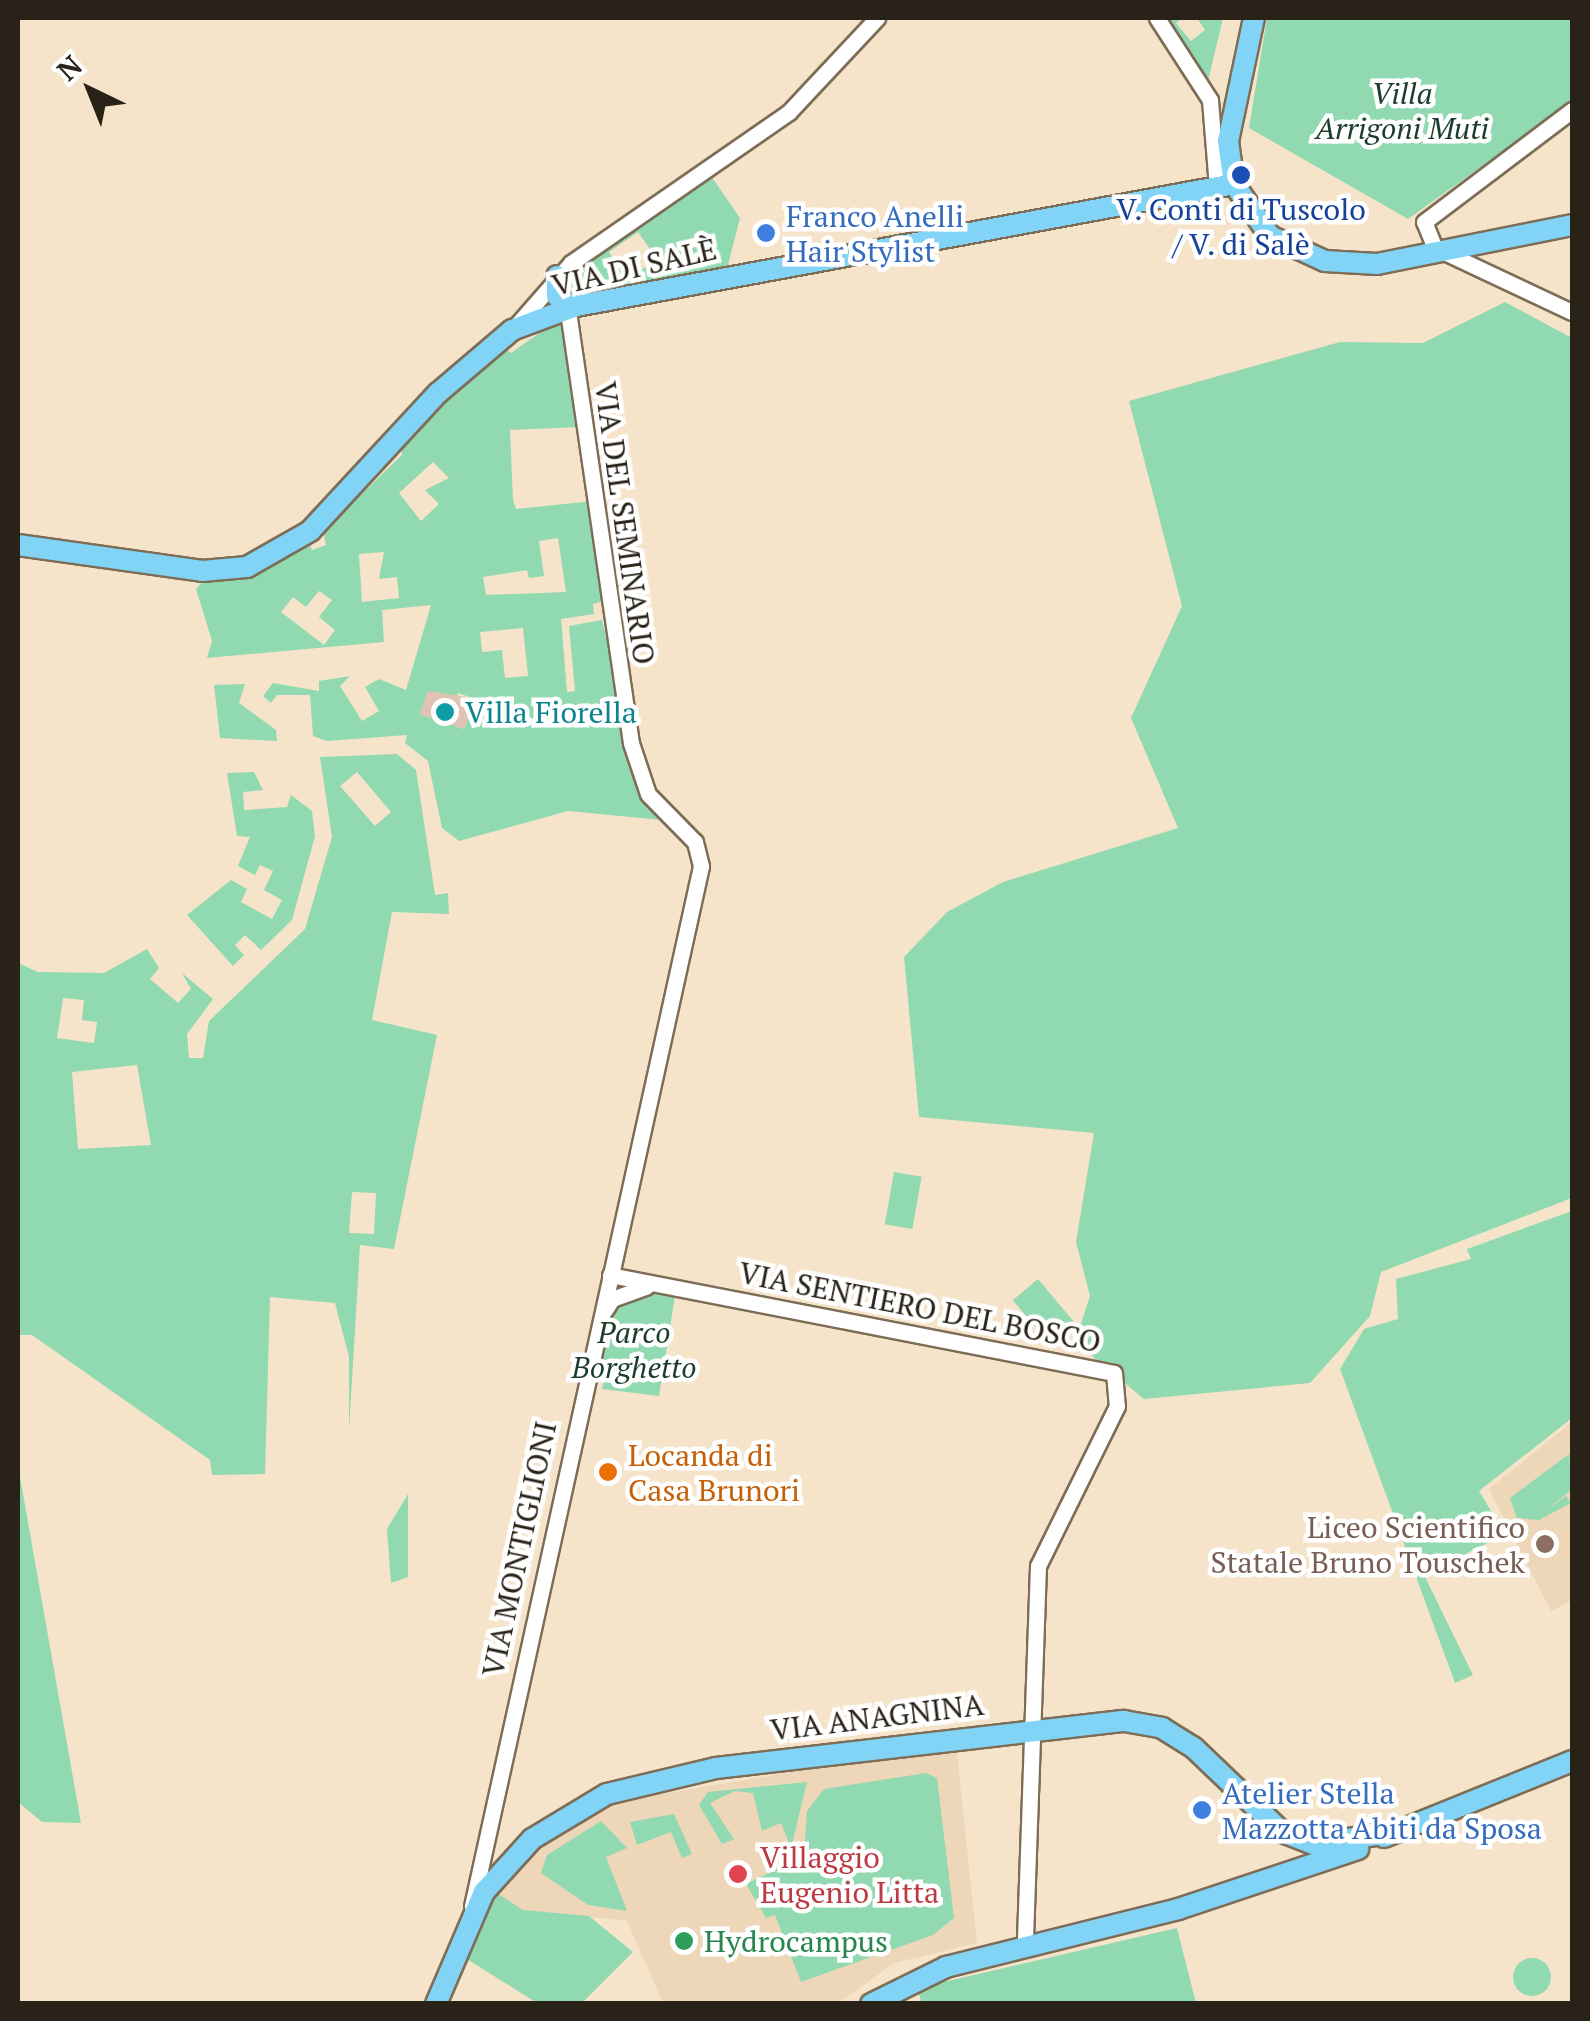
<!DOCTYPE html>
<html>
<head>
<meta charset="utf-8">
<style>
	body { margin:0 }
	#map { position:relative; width:1590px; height:2021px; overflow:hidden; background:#f6e4ca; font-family:"PT Serif",serif }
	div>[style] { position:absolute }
	.built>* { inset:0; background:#edd7b8 }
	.green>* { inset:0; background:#91d9b0; transform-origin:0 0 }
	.round { border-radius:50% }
	.building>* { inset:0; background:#e0c3b4 }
	.roads { filter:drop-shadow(2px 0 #7d6d56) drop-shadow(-2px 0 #7d6d56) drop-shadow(0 2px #7d6d56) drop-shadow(0 -2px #7d6d56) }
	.minor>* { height:15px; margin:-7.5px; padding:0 7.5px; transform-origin:7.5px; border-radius:7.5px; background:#fff }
	.major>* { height:20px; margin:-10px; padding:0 10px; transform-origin:10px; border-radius:10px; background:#81d4f5 }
	.dots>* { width:28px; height:28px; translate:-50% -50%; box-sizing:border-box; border:5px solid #fff; border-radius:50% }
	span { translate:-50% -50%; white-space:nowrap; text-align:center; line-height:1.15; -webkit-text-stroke:9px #fff; paint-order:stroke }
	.park-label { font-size:30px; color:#1b3d2b; font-style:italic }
	.transit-label { font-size:30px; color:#164399 }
	.shop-label { font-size:30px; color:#366cbe }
	.left { translate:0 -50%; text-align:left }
	.street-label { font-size:30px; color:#282218 }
	.culture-label { font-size:30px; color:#0d838f }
	.food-label { font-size:30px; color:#c56008 }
	.education-label { font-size:30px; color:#785e54 }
	.right { translate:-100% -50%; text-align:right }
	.health-label { font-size:30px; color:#be3a42 }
	.leisure-label { font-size:30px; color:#27864d }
	.frame { position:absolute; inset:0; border:20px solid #282218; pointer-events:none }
	.north { position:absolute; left:40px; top:40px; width:100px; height:100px; -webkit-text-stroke:8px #fff; paint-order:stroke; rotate:317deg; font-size:28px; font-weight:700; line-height:40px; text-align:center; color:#282218 }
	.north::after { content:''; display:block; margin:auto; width:35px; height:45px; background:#282218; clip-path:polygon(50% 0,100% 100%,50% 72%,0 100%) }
</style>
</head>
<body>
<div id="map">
	<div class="built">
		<i style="clip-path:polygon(1572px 1422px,1572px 1600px,1551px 1611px,1489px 1489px)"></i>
		<i style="clip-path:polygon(956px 1744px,977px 1943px,894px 1963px,839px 2003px,663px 2003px,627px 1921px,523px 1910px,492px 1890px,559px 1833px,621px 1801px)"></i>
	</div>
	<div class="green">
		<i style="clip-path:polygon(1162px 18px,1182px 18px,1176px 23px,1191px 41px,1205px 30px,1197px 18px,1223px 18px,1208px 81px)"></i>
		<i style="clip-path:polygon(1267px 18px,1572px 18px,1572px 102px,1408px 219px,1249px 128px)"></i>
		<i style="clip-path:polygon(evenodd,711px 176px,740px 218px,727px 269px,578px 299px,564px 291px,569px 272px,711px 176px,638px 232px,657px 259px,627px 280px,609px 252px,638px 232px)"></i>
		<i style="clip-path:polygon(1505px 302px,1572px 338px,1572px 1198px,1381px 1272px,1370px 1316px,1310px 1383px,1144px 1399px,1075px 1342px,1090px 1296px,1076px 1242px,1094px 1133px,919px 1117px,904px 957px,947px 912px,1003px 882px,1178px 828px,1131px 718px,1182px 606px,1129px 401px,1340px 342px,1423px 343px)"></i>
		<i style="clip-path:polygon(evenodd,562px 317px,579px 427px,510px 430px,513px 500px,516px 509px,594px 501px,603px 601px,593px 604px,594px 614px,561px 619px,567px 692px,575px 691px,569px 626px,602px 620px,644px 796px,662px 820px,568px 811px,459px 841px,442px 828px,428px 761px,405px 743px,407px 735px,327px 741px,313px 736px,310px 695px,277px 695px,271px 703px,263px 696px,273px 683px,319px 691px,319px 681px,350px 676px,340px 686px,362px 721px,379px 711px,365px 687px,379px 679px,406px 690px,431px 605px,382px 610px,384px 642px,207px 658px,212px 641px,196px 589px,203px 581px,250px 577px,309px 542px,312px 550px,326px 545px,323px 531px,402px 455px,401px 446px,427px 415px,503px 347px,511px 353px,562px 317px,433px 462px,449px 478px,425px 490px,439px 504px,421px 521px,399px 493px,433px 462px,562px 317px,558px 538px,566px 592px,486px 595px,483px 577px,527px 570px,529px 578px,544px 576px,539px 541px,558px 538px,562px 317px,384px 552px,379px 579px,397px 577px,399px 598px,362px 602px,359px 554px,384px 552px,562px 317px,319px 591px,332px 600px,319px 617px,335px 630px,324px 645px,281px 612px,293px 597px,306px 607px,319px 591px,562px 317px,523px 628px,528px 676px,505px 678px,502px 650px,482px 652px,480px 632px,523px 628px,562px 317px,428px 691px,452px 710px,458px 693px,475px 699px,464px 729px,420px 714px,428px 691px)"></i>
		<i style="clip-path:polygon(245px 684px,239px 703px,276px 730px,277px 741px,220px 738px,214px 685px)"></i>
		<i style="clip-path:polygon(evenodd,397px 754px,416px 770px,435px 895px,448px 893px,449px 914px,392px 912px,372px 1020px,437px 1035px,394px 1249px,360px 1245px,349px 1431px,349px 1357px,335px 1303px,270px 1297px,265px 1474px,212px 1475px,210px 1460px,32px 1335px,18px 1335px,18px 963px,38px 972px,104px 973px,147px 949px,159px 968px,150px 979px,178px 1003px,191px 989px,182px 973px,213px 999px,187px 1034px,189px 1058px,203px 1058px,209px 1021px,305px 929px,332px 837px,320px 757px,397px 754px,357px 772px,391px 812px,375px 826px,340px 786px,357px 772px,397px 754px,63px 998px,84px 1000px,82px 1020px,97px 1022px,94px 1043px,57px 1038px,63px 998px,397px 754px,137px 1065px,151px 1145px,78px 1149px,72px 1072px,137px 1065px,397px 754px,352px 1192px,376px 1193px,374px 1234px,349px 1233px,352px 1192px)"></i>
		<i style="clip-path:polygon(254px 772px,263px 790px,243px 792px,244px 810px,287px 807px,291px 795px,312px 811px,315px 836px,292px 920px,261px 950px,245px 935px,235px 945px,244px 955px,233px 966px,187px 915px,231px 880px,247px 889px,241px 902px,272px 919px,282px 900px,264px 890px,273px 871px,260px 865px,255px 875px,238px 866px,250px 837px,237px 836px,227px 773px)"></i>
		<i style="left:894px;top:1172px;width:28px;height:53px;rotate:10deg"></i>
		<i style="clip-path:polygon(1572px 1211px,1572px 1418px,1479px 1491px,1505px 1534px,1424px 1575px,1473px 1675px,1455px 1683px,1340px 1369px,1364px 1329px,1398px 1319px,1396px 1279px,1471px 1259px,1467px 1249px)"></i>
		<i style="left:1038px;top:1279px;width:57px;height:33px;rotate:50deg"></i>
		<i style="clip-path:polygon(658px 1291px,675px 1296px,659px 1396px,602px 1389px,605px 1375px,597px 1372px,608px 1323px,621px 1304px)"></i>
		<i style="clip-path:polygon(1569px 1454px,1572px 1489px,1546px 1511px,1566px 1496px,1571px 1503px,1539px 1520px,1517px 1518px,1510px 1498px)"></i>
		<i style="clip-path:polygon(18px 1471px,19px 1471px,81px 1823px,42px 1822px,18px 1802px)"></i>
		<i style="clip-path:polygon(408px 1494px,408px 1577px,391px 1583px,387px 1529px)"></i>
		<i style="clip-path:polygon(926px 1773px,937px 1778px,954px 1918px,933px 1935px,801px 1982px,775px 1915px,766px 1918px,746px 1884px,804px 1856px,807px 1811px,824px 1789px)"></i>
		<i style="clip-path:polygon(807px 1782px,791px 1848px,781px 1823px,762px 1831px,753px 1793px,735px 1791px,710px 1803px,734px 1839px,722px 1844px,699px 1805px,708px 1792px)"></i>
		<i style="clip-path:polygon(674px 1814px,692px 1854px,682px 1858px,671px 1832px,637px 1845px,630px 1822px)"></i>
		<i style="clip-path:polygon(601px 1821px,627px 1848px,606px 1857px,627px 1911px,588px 1905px,541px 1873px,547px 1855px)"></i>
		<i style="clip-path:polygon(492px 1890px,523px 1910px,589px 1916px,633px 1952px,582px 2003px,537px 2003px,462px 1956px)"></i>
		<i style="clip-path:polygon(1177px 1928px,1196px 2003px,921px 2003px,918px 1988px)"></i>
		<i class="round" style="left:1513px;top:1958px;width:38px;height:38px"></i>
	</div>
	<div class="building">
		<i style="clip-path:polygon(428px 691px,475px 698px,464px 729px,420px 714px)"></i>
	</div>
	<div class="roads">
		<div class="minor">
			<i style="left:1157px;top:18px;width:98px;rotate:57.1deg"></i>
			<i style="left:1210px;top:100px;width:87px;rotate:85.4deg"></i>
			<i style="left:1440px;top:250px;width:146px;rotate:25.2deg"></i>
			<i style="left:1436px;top:251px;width:31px;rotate:-112deg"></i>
			<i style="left:1424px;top:222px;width:186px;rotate:-37.1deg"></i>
			<i style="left:514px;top:328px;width:86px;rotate:-48.8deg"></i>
			<i style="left:571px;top:263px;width:265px;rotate:-34.7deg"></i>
			<i style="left:789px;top:112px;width:129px;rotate:-46.9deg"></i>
			<i style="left:610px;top:1275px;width:513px;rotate:11deg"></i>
			<i style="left:1114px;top:1373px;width:33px;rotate:85deg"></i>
			<i style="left:1117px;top:1406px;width:178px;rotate:116.3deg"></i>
			<i style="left:1038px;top:1566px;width:381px;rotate:92deg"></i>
			<i style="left:605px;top:1310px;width:13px;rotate:-58deg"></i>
			<i style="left:612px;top:1299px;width:37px;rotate:-20deg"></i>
			<i style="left:472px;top:1906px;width:1065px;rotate:-77.58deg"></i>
			<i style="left:701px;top:866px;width:25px;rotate:-104deg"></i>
			<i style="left:695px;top:842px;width:67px;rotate:-134.4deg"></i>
			<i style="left:648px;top:794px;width:54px;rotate:-108.4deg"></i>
			<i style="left:631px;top:743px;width:439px;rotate:-98.3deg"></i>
		</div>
		<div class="major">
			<i style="left:1254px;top:18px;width:126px;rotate:101.9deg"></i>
			<i style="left:1228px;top:141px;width:43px;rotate:82.1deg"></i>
			<i style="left:1234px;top:184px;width:63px;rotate:55.3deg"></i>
			<i style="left:1270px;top:236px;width:60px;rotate:24.4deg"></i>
			<i style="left:1325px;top:261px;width:52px;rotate:3.3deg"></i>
			<i style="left:1377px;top:264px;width:199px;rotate:-11.3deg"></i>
			<i style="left:557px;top:276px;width:20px;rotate:90deg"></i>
			<i style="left:557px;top:296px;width:19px;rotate:36deg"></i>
			<i style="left:18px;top:545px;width:186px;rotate:8deg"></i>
			<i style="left:202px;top:571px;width:45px;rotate:-5.1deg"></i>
			<i style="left:247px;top:567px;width:73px;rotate:-29.7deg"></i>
			<i style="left:310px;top:531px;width:188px;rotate:-47.2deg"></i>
			<i style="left:438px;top:393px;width:97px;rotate:-40.4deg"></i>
			<i style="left:512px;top:330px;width:68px;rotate:-20.6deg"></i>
			<i style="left:576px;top:306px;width:669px;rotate:-10.5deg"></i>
			<i style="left:1384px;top:1837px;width:203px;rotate:-22deg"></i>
			<i style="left:436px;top:2004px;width:122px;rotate:-66.8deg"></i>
			<i style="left:484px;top:1892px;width:72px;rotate:-47.8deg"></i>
			<i style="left:532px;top:1839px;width:87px;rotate:-31deg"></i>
			<i style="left:607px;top:1794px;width:112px;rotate:-13.4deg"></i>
			<i style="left:716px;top:1768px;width:411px;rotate:-6.6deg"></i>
			<i style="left:1124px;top:1721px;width:39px;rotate:10deg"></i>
			<i style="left:1162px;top:1728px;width:36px;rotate:32deg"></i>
			<i style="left:1193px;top:1747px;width:123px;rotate:43.7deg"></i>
			<i style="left:1282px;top:1832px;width:34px;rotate:21deg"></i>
			<i style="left:1314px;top:1844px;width:83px;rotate:-8.3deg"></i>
			<i style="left:871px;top:2004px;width:84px;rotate:-26.3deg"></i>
			<i style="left:946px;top:1967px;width:239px;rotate:-14deg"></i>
			<i style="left:1178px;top:1909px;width:190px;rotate:-18.4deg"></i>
		</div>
	</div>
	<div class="dots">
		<i style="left:1241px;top:175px;background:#1a4fb4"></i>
		<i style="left:766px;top:233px;background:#3f7fe0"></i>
		<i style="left:445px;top:712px;background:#0f9aa8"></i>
		<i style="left:608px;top:1472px;background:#e8710a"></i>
		<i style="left:1545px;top:1544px;background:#8d6e63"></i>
		<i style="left:1202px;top:1810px;background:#3f7fe0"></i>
		<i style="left:738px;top:1874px;background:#e0444e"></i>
		<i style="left:684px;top:1941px;background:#2e9e5b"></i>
	</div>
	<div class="park-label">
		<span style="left:1402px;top:110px">Villa<br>Arrigoni Muti</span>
		<span style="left:634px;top:1349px">Parco<br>Borghetto</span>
	</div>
	<div class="transit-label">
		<span style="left:1241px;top:226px">V. Conti di Tuscolo<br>/ V. di Salè</span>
	</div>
	<div class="shop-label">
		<span class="left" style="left:786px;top:233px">Franco Anelli<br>Hair Stylist</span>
		<span class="left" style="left:1222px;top:1810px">Atelier Stella<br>Mazzotta Abiti da Sposa</span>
	</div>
	<div class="street-label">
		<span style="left:634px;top:267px;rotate:-13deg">VIA DI SALÈ</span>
		<span style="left:625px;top:523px;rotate:82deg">VIA DEL SEMINARIO</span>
		<span style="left:920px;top:1307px;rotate:11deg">VIA SENTIERO DEL BOSCO</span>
		<span style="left:519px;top:1549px;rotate:-78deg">VIA MONTIGLIONI</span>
		<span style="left:877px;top:1717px;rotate:-7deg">VIA ANAGNINA</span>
	</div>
	<div class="culture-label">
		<span class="left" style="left:465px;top:712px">Villa Fiorella</span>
	</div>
	<div class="food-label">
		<span class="left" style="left:628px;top:1472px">Locanda di<br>Casa Brunori</span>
	</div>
	<div class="education-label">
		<span class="right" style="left:1525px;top:1544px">Liceo Scientifico<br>Statale Bruno Touschek</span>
	</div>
	<div class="health-label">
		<span class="left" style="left:760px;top:1874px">Villaggio<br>Eugenio Litta</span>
	</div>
	<div class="leisure-label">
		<span class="left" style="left:704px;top:1941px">Hydrocampus</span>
	</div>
	<div class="frame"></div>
	<div class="north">N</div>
</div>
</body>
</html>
